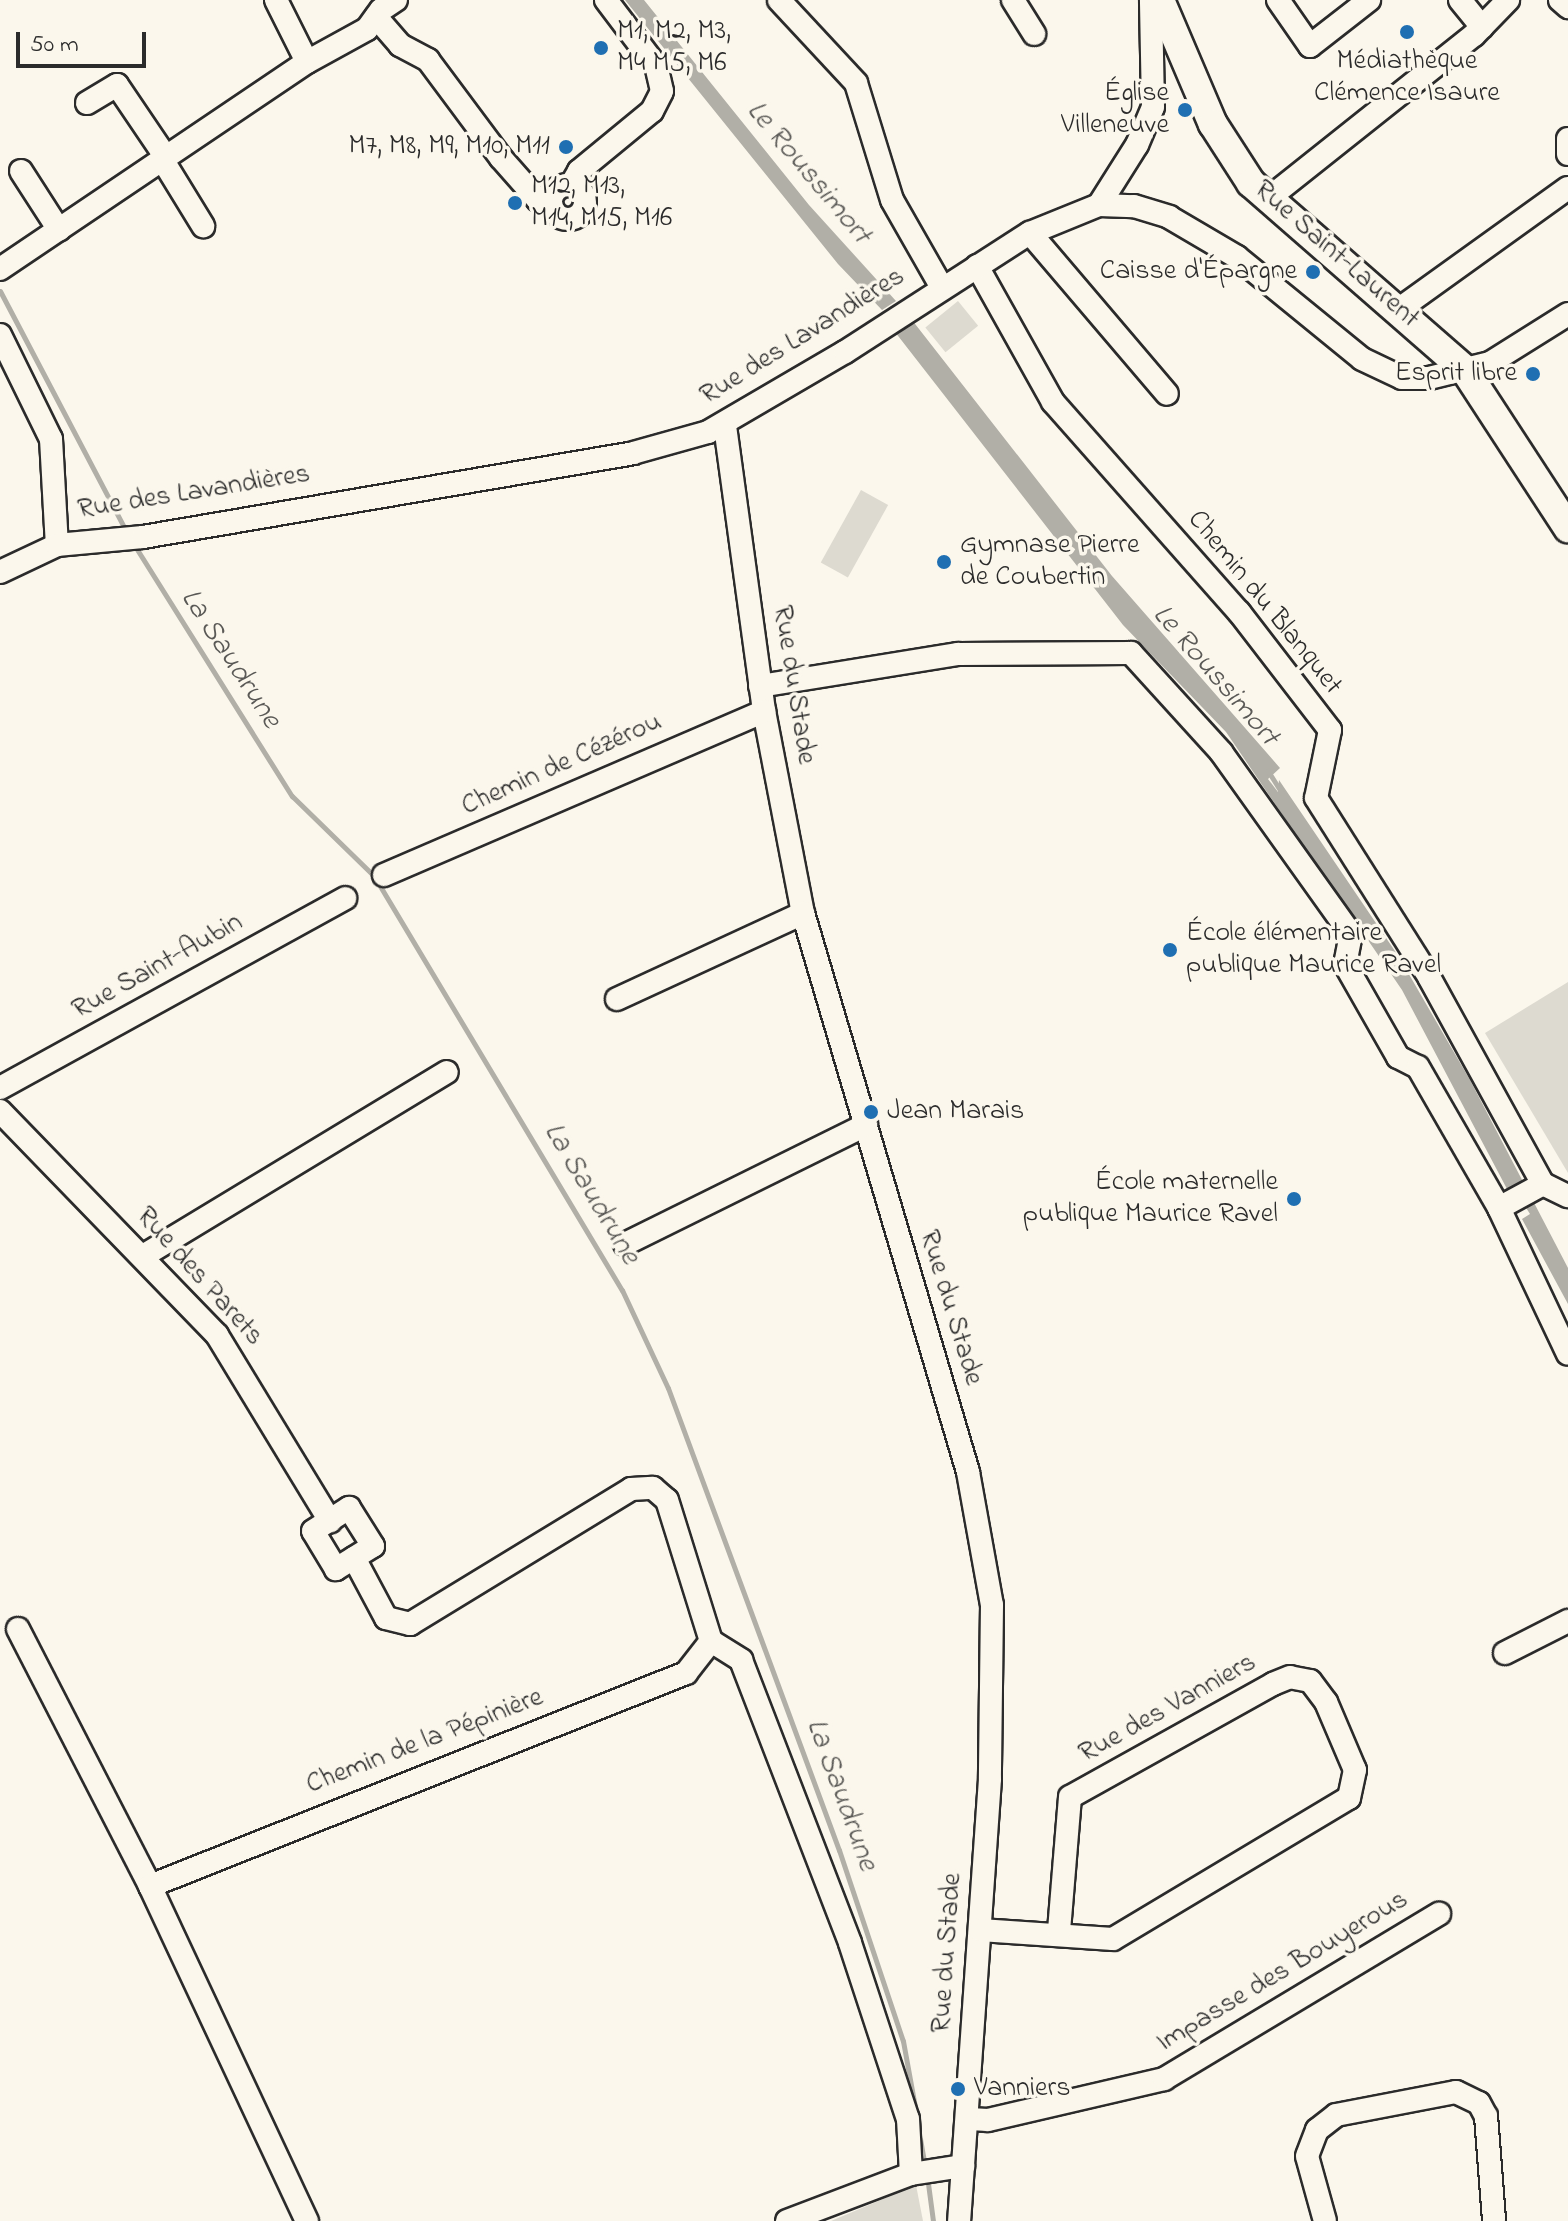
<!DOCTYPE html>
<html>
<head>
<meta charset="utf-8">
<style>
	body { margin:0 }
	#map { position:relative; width:1568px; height:2221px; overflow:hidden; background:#fbf7ec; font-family:"Indie Flower",sans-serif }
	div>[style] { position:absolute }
	.green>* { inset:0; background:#dddad0; transform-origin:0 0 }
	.water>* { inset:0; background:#b1afa7 }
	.stream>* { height:5px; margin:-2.5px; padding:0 2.5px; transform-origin:2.5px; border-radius:2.5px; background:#b1afa7 }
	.roads { filter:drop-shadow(2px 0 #2b2b2b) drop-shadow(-2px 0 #2b2b2b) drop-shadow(0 2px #2b2b2b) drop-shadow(0 -2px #2b2b2b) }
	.minor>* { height:22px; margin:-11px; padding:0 11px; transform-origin:11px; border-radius:11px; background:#fbf7ec }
	.minor>.ring { margin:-11px; padding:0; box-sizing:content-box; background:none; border:22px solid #fbf7ec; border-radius:50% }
	.major>* { height:28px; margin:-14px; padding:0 14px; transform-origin:14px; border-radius:14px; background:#fbf7ec }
	.dots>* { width:22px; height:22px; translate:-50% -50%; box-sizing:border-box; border:4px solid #fbf7ec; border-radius:50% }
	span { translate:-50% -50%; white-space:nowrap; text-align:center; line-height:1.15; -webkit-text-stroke:7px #fbf7ec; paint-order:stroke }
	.poi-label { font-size:28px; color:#2b2b2b }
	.left { translate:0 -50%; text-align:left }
	.right { translate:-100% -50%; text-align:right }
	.street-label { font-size:28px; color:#2b2b2b }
	.water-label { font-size:30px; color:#5a5956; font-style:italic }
	.scale { position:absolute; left:16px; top:32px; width:130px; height:36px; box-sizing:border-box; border:4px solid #2b2b2b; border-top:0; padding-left:10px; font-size:24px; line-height:28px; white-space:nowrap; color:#2b2b2b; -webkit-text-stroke:6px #fbf7ec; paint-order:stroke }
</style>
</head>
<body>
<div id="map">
	<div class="green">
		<i style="left:958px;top:301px;width:32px;height:42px;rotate:51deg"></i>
		<i style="left:861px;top:490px;width:31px;height:83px;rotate:29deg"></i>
		<i style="clip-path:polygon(1568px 982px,1568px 1173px,1485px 1033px)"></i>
		<i style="clip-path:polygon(916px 2185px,923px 2221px,831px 2221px)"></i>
	</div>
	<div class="water">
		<i style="clip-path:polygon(625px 0,644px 0,809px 205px,896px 301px,882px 310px,838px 264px)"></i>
		<i style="clip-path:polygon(912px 320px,1112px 576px,1280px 768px,1268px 779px,1278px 792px,1279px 780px,1399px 957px,1470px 1080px,1568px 1268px,1568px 1304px,1522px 1219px,1530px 1214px,1523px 1203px,1516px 1206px,1402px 990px,1226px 732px,1123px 625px,895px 332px)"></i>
	</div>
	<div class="stream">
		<i style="left:0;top:291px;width:271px;rotate:62.3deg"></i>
		<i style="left:133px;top:543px;width:299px;rotate:57.9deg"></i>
		<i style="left:292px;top:796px;width:115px;rotate:44.3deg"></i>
		<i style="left:374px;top:876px;width:483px;rotate:59.1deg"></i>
		<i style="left:622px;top:1290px;width:108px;rotate:64.9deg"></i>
		<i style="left:668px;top:1388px;width:493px;rotate:69.7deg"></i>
		<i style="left:839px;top:1850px;width:201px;rotate:71.5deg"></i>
		<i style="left:903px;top:2041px;width:67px;rotate:79.7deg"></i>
		<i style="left:1268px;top:771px;width:26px;rotate:58deg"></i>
		<i style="left:919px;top:2133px;width:34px;rotate:80deg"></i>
		<i style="left:927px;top:2176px;width:45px;rotate:82.4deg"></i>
	</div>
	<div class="roads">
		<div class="minor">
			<i style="left:276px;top:0;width:69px;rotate:63.4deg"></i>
			<i style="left:779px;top:0;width:113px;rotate:47.1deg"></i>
			<i style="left:856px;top:83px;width:122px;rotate:72.9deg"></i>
			<i style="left:892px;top:200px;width:99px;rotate:60.3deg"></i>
			<i style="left:1013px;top:0;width:40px;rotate:58deg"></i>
			<i style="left:1278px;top:0;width:56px;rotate:55.2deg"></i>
			<i style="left:1310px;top:46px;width:75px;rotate:-37.9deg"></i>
			<i style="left:1460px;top:0;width:35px;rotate:51deg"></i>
			<i style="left:1560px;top:0;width:11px;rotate:41deg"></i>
			<i style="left:376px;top:17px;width:37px;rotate:49deg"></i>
			<i style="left:400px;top:45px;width:32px;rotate:28deg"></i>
			<i style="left:428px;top:60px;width:122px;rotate:53.3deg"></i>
			<i style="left:501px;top:158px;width:56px;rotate:48.6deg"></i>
			<i style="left:538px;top:200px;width:14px;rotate:17deg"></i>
			<i style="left:87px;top:103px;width:35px;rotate:-31deg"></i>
			<i style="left:117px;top:85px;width:86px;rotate:55.9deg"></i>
			<i style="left:1568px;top:139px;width:15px;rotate:90deg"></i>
			<i style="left:162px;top:159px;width:79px;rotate:58.5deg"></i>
			<i style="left:21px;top:171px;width:70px;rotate:57.2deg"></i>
			<i style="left:571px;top:185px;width:16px;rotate:-60deg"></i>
			<i style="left:579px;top:171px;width:94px;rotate:-39.4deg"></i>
			<i style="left:652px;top:111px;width:22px;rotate:-63deg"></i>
			<i style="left:662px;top:91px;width:26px;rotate:-103deg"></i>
			<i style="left:656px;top:66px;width:83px;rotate:-127.1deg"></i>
			<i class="ring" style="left:551px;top:185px;width:12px;height:12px"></i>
			<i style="left:1269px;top:198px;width:262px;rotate:-38.5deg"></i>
			<i style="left:1474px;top:35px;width:49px;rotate:-45.8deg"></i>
			<i style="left:1099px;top:205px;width:71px;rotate:-57.7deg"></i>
			<i style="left:1137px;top:145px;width:41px;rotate:-67.2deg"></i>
			<i style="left:1153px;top:107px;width:107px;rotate:-91.1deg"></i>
			<i style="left:1030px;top:233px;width:211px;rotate:49.6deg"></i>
			<i style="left:977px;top:266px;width:156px;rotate:60.8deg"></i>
			<i style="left:1053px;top:402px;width:281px;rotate:48.5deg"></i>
			<i style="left:1239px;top:612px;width:149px;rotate:52.4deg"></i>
			<i style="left:1330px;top:730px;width:69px;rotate:101.6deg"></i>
			<i style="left:1316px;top:798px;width:212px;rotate:57.7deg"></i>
			<i style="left:1429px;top:977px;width:236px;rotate:61.2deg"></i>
			<i style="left:1543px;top:1184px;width:28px;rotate:26deg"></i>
			<i style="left:0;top:269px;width:370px;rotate:-34deg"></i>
			<i style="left:307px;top:62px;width:68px;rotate:-28.8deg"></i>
			<i style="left:367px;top:29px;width:24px;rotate:-54deg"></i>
			<i style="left:381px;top:10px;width:18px;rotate:-34deg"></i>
			<i style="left:1398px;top:310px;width:209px;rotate:-35.7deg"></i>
			<i style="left:0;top:335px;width:116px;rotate:63.9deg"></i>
			<i style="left:51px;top:439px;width:106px;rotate:86.8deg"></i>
			<i style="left:725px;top:426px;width:288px;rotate:82.2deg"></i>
			<i style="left:764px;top:711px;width:206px;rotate:79.1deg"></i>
			<i style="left:803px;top:913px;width:583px;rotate:73.55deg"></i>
			<i style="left:968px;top:1472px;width:135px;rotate:79.8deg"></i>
			<i style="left:992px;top:1605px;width:174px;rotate:90.7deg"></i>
			<i style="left:990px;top:1779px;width:443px;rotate:94deg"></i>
			<i style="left:0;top:572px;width:63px;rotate:-25.3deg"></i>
			<i style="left:57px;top:545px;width:86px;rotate:-5.3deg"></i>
			<i style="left:143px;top:537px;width:497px;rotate:-9.7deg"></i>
			<i style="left:633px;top:453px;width:78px;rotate:-15.6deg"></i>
			<i style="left:708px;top:432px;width:159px;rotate:-30.3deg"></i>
			<i style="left:845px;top:352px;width:220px;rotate:-32.8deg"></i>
			<i style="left:1030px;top:233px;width:74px;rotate:-22.1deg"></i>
			<i style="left:1099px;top:205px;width:35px;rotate:2deg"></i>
			<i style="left:1134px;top:206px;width:37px;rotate:17deg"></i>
			<i style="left:1169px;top:217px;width:79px;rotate:30.5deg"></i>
			<i style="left:1237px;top:257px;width:161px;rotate:39.2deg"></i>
			<i style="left:1362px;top:359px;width:44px;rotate:25.4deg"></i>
			<i style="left:1402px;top:378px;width:27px"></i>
			<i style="left:1429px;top:378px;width:63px;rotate:-13.8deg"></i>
			<i style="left:1490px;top:363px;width:92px;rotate:-32.1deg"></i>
			<i style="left:760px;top:686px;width:201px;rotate:-9.2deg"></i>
			<i style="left:958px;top:654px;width:173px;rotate:-0.3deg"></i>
			<i style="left:1131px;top:653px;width:134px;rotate:47.7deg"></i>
			<i style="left:1221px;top:752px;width:224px;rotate:54.5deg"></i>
			<i style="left:1351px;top:934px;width:31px;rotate:101deg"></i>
			<i style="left:1345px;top:964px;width:107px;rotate:60.3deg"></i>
			<i style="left:1398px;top:1057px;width:22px;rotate:27deg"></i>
			<i style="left:1418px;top:1067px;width:163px;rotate:60.1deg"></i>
			<i style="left:1499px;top:1208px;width:161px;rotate:64.7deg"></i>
			<i style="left:384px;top:875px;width:414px;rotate:-23.3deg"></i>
			<i style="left:617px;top:999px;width:205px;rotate:-24.8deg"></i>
			<i style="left:0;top:1088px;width:394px;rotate:-28.8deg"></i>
			<i style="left:0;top:1111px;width:312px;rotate:45.9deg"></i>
			<i style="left:217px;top:1335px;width:218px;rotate:58.7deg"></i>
			<i style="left:1499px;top:1208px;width:50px;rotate:-28.6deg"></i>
			<i style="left:625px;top:1244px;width:269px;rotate:-26.3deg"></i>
			<i style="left:143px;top:1256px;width:355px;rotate:-31.2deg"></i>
			<i style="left:349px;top:1508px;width:45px;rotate:57.7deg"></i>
			<i style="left:373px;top:1546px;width:44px;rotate:148.1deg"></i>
			<i style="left:336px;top:1569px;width:44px;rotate:-121.2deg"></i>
			<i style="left:313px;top:1531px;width:43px;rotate:-32.6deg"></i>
			<i style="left:354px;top:1558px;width:68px;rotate:61.9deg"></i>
			<i style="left:386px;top:1618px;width:25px;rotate:14deg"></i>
			<i style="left:410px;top:1624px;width:259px;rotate:-31.4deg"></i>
			<i style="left:631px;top:1489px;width:22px;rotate:-3deg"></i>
			<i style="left:653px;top:1488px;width:18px;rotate:41deg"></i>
			<i style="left:667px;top:1500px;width:148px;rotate:72.7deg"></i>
			<i style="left:18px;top:1629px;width:289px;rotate:62.8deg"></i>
			<i style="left:150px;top:1886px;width:370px;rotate:64.9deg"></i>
			<i style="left:711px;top:1641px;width:36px;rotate:32deg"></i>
			<i style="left:741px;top:1660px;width:303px;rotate:68.9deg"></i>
			<i style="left:850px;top:1943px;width:185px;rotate:71.8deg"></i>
			<i style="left:908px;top:2119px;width:55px;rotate:86.9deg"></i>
			<i style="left:1505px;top:1653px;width:71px;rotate:-26.9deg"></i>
			<i style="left:150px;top:1886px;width:577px;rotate:-21.67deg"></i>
			<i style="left:686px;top:1673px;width:41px;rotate:-52deg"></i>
			<i style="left:980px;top:1930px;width:133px;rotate:3.9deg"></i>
			<i style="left:1113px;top:1939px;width:275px;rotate:-30.9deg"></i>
			<i style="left:1349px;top:1798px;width:29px;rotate:-78deg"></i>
			<i style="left:1355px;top:1770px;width:74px;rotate:-113.1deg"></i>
			<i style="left:1326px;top:1702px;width:26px;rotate:-127deg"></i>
			<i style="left:1310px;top:1681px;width:20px;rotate:-169deg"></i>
			<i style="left:1290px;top:1677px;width:18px;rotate:158deg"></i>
			<i style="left:1273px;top:1684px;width:232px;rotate:150.9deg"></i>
			<i style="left:1070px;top:1797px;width:135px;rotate:94.7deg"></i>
			<i style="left:969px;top:2119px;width:19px;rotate:3deg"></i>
			<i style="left:988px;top:2120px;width:181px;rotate:-13.1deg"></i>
			<i style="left:1164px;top:2079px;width:321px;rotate:-31deg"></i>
			<i style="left:787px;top:2221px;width:133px;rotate:-20.8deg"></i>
			<i style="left:911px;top:2174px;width:53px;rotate:-8.7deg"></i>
			<i style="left:1325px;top:2221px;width:67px;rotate:-105.5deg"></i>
			<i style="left:1307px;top:2156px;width:28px;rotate:-69deg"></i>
			<i style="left:1317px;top:2130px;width:24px;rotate:-38deg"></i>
			<i style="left:1336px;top:2115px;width:122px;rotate:-10.9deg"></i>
			<i style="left:1456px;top:2092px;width:25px;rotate:26deg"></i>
			<i style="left:1479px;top:2103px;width:15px;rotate:62deg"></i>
			<i style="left:1486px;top:2116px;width:105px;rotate:85.6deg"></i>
		</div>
		<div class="major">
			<i style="left:1160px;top:0;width:135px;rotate:66.9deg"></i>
			<i style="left:1213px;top:124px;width:70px;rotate:57.2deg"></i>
			<i style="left:1251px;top:183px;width:284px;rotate:41.1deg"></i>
			<i style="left:1465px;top:370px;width:189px;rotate:56.9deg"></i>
		</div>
	</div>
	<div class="dots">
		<i style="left:1407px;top:32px;background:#1f6fb2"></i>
		<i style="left:601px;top:48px;background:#1f6fb2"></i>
		<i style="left:1185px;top:110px;background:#1f6fb2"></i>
		<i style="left:566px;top:147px;background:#1f6fb2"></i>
		<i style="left:515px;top:203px;background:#1f6fb2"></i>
		<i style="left:1313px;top:272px;background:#1f6fb2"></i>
		<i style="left:1533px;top:374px;background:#1f6fb2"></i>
		<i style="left:944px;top:562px;background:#1f6fb2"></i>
		<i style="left:1170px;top:950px;background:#1f6fb2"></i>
		<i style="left:871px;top:1112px;background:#1f6fb2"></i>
		<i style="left:1294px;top:1199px;background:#1f6fb2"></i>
		<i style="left:958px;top:2089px;background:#1f6fb2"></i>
	</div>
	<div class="poi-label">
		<span class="left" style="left:617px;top:48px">M1, M2, M3,<br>M4 M5, M6</span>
		<span style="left:1407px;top:78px">Médiathèque<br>Clémence Isaure</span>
		<span class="right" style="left:1169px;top:110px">Église<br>Villeneuve</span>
		<span class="right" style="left:550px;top:147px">M7, M8, M9, M10, M11</span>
		<span class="left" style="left:531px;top:203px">M12, M13,<br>M14, M15, M16</span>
		<span class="right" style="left:1297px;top:272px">Caisse d'Épargne</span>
		<span class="right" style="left:1517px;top:374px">Esprit libre</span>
		<span class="left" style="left:960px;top:562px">Gymnase Pierre<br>de Coubertin</span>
		<span class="left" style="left:1186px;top:950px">École élémentaire<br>publique Maurice Ravel</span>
		<span class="left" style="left:887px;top:1112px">Jean Marais</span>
		<span class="right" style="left:1278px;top:1199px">École maternelle<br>publique Maurice Ravel</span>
		<span class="left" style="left:974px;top:2089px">Vanniers</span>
	</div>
	<div class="street-label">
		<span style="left:1336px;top:255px;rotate:41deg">Rue Saint-Laurent</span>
		<span style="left:803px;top:337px;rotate:-32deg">Rue des Lavandières</span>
		<span style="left:194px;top:493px;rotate:-9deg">Rue des Lavandières</span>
		<span style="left:1264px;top:603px;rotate:51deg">Chemin du Blanquet</span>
		<span style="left:793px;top:685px;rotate:81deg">Rue du Stade</span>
		<span style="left:562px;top:765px;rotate:-24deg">Chemin de Cézérou</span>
		<span style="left:158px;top:967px;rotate:-29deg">Rue Saint-Aubin</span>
		<span style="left:199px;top:1277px;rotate:48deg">Rue des Parets</span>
		<span style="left:950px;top:1308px;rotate:73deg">Rue du Stade</span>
		<span style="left:1168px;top:1709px;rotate:-29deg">Rue des Vanniers</span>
		<span style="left:425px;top:1742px;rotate:-21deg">Chemin de la Pépinière</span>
		<span style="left:948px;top:1953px;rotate:-86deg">Rue du Stade</span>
		<span style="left:1283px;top:1972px;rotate:-31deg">Impasse des Bouyerous</span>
	</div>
	<div class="water-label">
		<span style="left:808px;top:173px;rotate:50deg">Le Roussimort</span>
		<span style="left:230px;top:659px;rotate:57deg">La Saudrune</span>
		<span style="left:1215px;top:676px;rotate:49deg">Le Roussimort</span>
		<span style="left:591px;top:1194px;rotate:59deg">La Saudrune</span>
		<span style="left:841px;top:1795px;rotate:70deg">La Saudrune</span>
	</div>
	<div class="scale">50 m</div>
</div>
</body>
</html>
